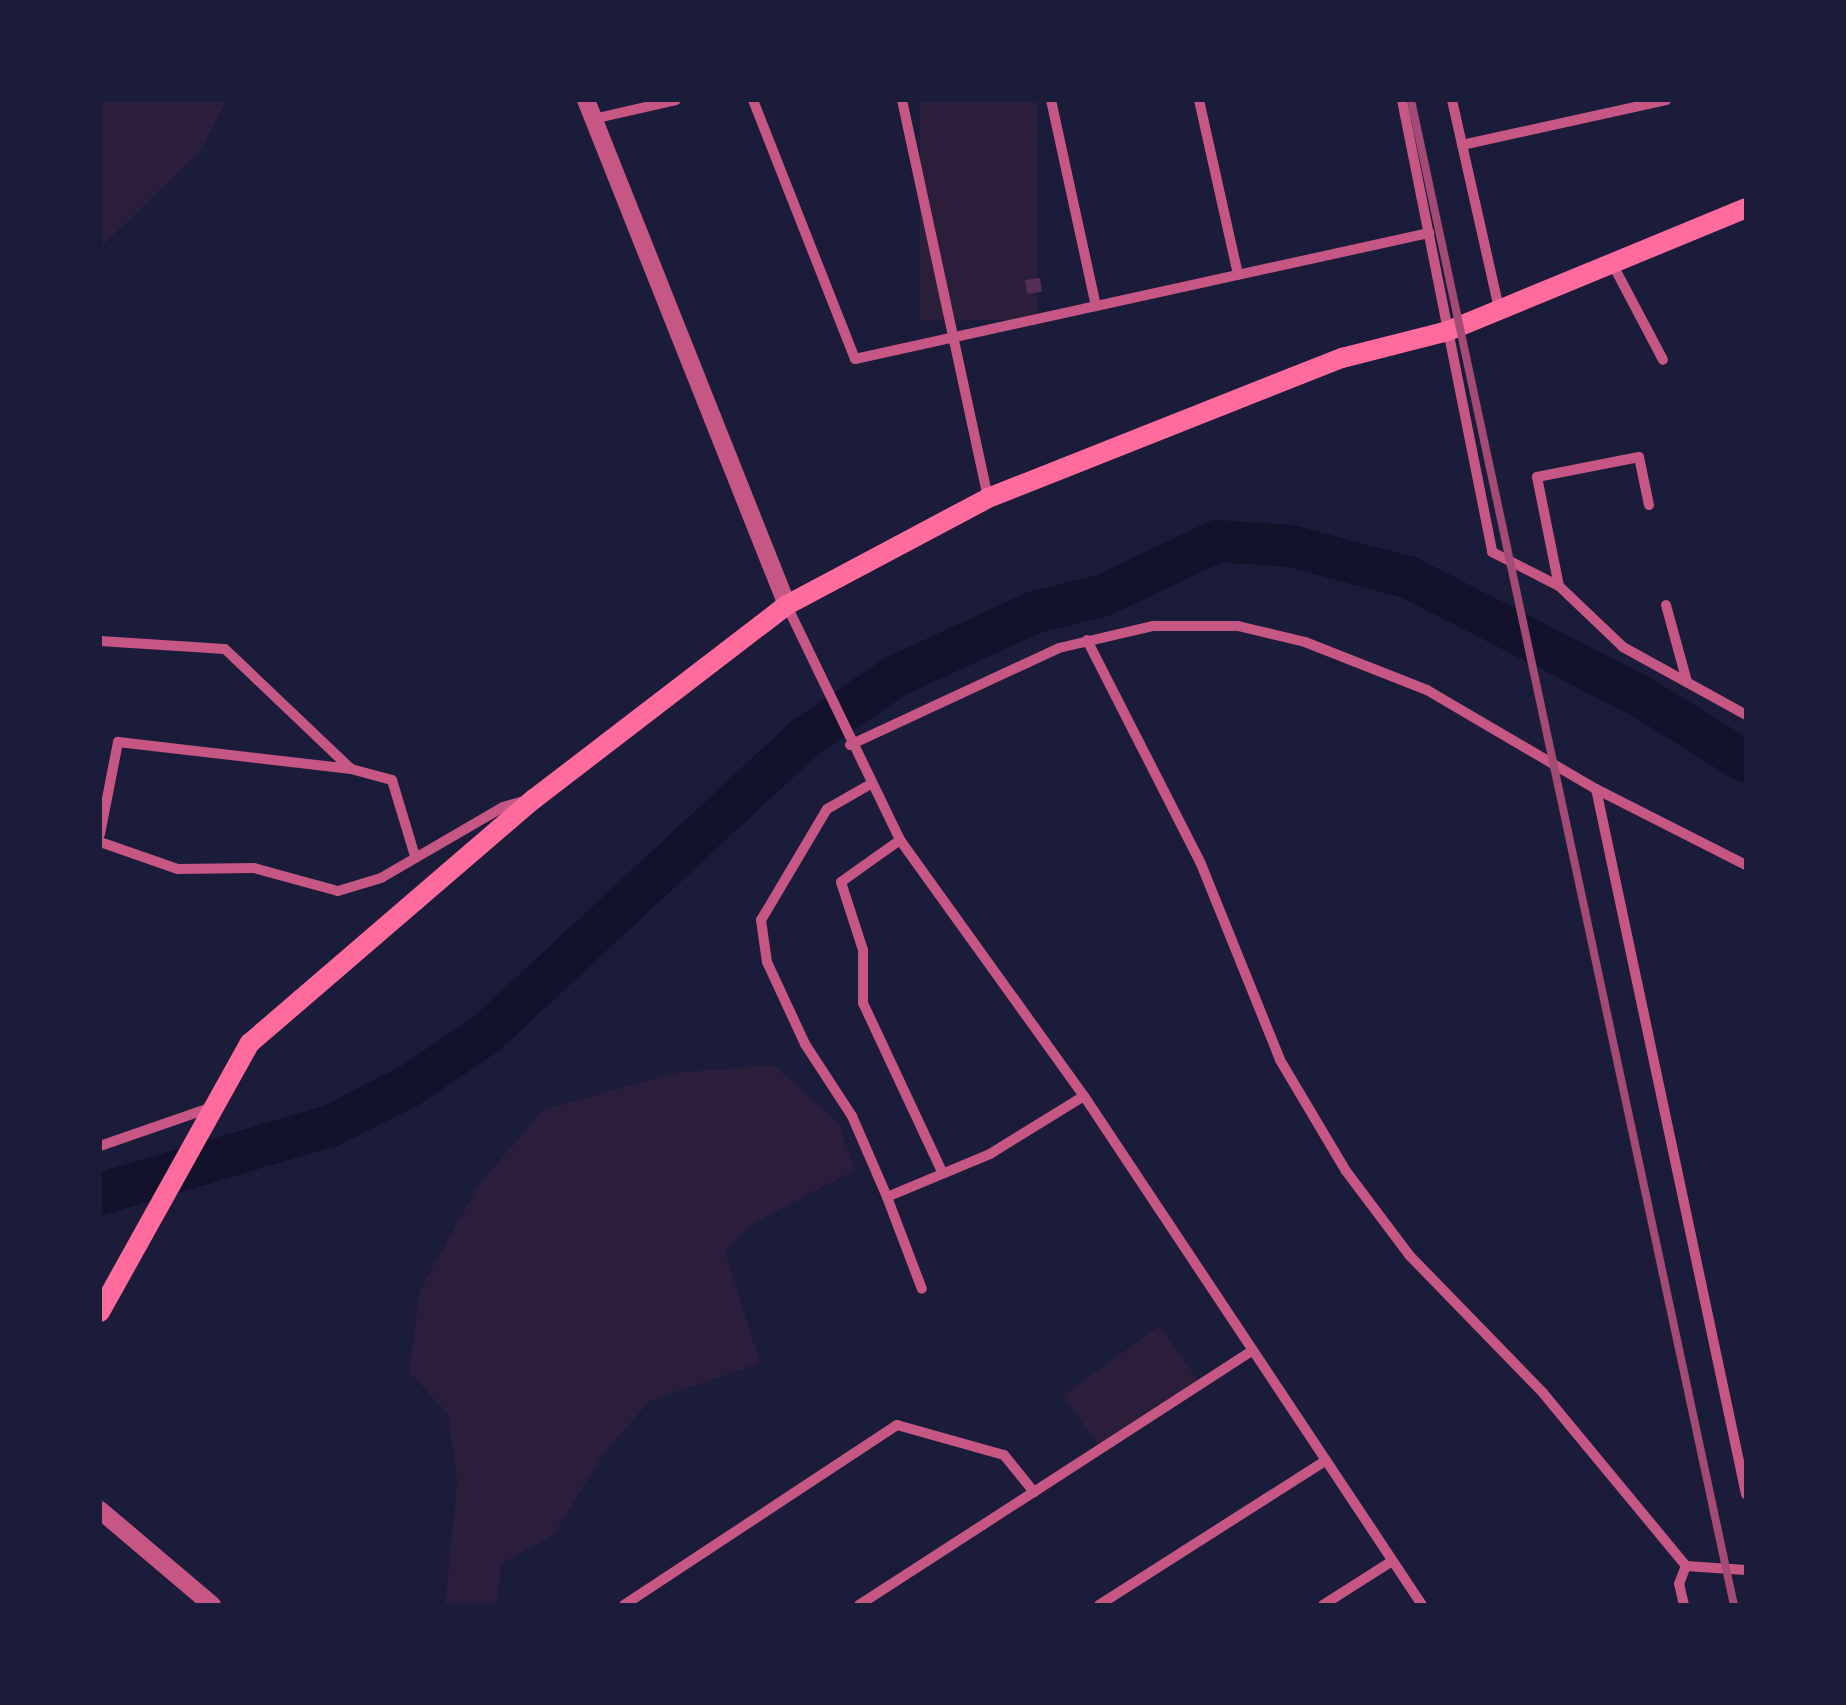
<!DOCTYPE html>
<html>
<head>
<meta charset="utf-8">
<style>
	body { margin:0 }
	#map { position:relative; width:1846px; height:1705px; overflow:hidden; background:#1b1b3a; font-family:Arial,sans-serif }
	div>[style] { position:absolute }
	.green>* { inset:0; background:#2a1e3b; transform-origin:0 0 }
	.river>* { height:42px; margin:-21px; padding:0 21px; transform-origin:21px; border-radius:21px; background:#12122b }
	.building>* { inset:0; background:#542f53; transform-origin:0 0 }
	.minor>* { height:10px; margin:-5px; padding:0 5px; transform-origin:5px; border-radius:5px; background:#c65784 }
	.tertiary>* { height:18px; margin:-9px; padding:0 9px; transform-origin:9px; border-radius:9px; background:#c65784 }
	.secondary>* { height:20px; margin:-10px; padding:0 10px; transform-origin:10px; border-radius:10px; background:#ff6b9d }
	.rail>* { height:8px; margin:-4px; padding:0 4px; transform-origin:4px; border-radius:4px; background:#a44b75 }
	span { translate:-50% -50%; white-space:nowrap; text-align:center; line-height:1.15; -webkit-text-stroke:10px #1b1b3a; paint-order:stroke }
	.frame { position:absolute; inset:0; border:102px solid #1b1b3a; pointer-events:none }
</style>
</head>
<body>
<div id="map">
	<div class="green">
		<i style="clip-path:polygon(100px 100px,227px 100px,200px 151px,100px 248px)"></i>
		<i style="left:920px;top:100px;width:117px;height:220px"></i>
		<i style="clip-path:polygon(774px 1065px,839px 1124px,855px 1170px,750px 1225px,725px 1251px,760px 1363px,650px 1401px,606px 1450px,553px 1535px,501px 1564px,497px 1605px,445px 1605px,457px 1482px,448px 1414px,409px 1372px,420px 1290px,478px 1186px,543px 1110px,674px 1073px)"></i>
		<i style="left:1159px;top:1326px;width:70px;height:119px;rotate:54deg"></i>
	</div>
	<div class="river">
		<i style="left:100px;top:1194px;width:240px;rotate:-16.5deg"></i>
		<i style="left:330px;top:1126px;width:89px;rotate:-26.9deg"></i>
		<i style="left:409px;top:1086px;width:93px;rotate:-34deg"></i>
		<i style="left:486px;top:1034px;width:437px;rotate:-42.9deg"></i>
		<i style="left:806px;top:737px;width:109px;rotate:-34.1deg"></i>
		<i style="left:896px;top:676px;width:153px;rotate:-24.7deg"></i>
		<i style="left:1035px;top:612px;width:71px;rotate:-13.8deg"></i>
		<i style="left:1104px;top:595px;width:125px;rotate:-25.5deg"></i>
		<i style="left:1217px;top:541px;width:73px;rotate:3.9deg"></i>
		<i style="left:1290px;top:546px;width:124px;rotate:14.9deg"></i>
		<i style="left:1410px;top:578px;width:259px;rotate:27.2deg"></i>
		<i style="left:1640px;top:696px;width:125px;rotate:31.9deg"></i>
	</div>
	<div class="building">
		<i style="left:1040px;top:278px;width:14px;height:15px;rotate:82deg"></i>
	</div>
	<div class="minor">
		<i style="left:753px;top:100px;width:278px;rotate:68.5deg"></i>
		<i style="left:855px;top:359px;width:588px;rotate:-12.38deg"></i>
		<i style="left:902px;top:100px;width:407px;rotate:77.8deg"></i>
		<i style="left:1051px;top:100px;width:211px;rotate:77.7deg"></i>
		<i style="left:1199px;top:100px;width:179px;rotate:77.4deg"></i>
		<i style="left:1402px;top:100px;width:461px;rotate:78.7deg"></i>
		<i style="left:1492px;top:552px;width:75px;rotate:26.9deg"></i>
		<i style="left:1452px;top:100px;width:214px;rotate:77.3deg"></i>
		<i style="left:593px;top:119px;width:85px;rotate:-12.9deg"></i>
		<i style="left:1462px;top:145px;width:209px;rotate:-12.4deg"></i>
		<i style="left:1613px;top:265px;width:107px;rotate:62.2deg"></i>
		<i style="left:1649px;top:505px;width:49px;rotate:-101.8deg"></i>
		<i style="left:1639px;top:457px;width:104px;rotate:168.9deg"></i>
		<i style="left:1537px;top:477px;width:111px;rotate:78.6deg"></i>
		<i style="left:1559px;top:586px;width:88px;rotate:43.6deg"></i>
		<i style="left:1623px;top:647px;width:141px;rotate:28.9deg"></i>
		<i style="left:1666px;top:605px;width:80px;rotate:74.7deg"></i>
		<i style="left:787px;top:606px;width:260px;rotate:64.2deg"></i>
		<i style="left:900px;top:840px;width:315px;rotate:54.3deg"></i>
		<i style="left:1084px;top:1096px;width:611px;rotate:56.41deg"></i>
		<i style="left:1087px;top:640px;width:251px;rotate:63deg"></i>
		<i style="left:1201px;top:864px;width:211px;rotate:68deg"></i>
		<i style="left:1280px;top:1060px;width:129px;rotate:59.3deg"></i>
		<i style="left:1346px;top:1171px;width:106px;rotate:53deg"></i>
		<i style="left:1410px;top:1256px;width:191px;rotate:45.8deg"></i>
		<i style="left:1543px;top:1393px;width:224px;rotate:50.4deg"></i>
		<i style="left:1686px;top:1566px;width:60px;rotate:3.8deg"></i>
		<i style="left:100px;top:641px;width:125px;rotate:3.7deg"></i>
		<i style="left:225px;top:649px;width:174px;rotate:43.6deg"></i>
		<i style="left:351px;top:769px;width:42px;rotate:15deg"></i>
		<i style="left:392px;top:780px;width:79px;rotate:73.2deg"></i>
		<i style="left:850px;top:745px;width:230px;rotate:-24.9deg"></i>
		<i style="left:1059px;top:648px;width:97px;rotate:-13.2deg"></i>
		<i style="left:1153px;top:626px;width:85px"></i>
		<i style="left:1238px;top:626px;width:69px;rotate:13.4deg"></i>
		<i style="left:1305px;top:642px;width:131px;rotate:21.5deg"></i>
		<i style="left:1427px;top:690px;width:196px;rotate:30.4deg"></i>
		<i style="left:1596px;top:789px;width:168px;rotate:26.9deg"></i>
		<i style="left:869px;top:785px;width:48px;rotate:150.3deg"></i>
		<i style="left:827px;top:809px;width:129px;rotate:120.7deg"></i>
		<i style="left:761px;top:920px;width:42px;rotate:81.9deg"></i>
		<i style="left:767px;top:962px;width:90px;rotate:65.1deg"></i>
		<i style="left:805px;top:1044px;width:86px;rotate:56.9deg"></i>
		<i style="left:852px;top:1116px;width:88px;rotate:66.6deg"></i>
		<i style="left:887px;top:1197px;width:112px;rotate:-22.7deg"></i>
		<i style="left:990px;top:1154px;width:110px;rotate:-31.7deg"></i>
		<i style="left:1596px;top:789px;width:721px;rotate:77.99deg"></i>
		<i style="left:100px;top:834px;width:94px;rotate:-78.9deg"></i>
		<i style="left:118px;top:742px;width:235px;rotate:6.6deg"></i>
		<i style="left:900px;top:840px;width:72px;rotate:144.6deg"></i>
		<i style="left:841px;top:882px;width:71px;rotate:72.1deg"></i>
		<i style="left:863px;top:950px;width:53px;rotate:90deg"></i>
		<i style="left:863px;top:1003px;width:187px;rotate:64.9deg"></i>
		<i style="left:100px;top:842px;width:83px;rotate:19.1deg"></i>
		<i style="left:178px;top:869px;width:76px;rotate:-0.8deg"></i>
		<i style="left:254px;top:868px;width:87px;rotate:15.3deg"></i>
		<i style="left:338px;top:891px;width:45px;rotate:-16.8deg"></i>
		<i style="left:381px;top:878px;width:141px;rotate:-30.2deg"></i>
		<i style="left:503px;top:807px;width:22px;rotate:-16deg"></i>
		<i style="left:100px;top:1146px;width:116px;rotate:-19.1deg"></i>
		<i style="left:887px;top:1197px;width:98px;rotate:69.2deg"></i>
		<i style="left:624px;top:1605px;width:327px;rotate:-33.4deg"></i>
		<i style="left:897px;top:1425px;width:111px;rotate:15.7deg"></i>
		<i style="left:1004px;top:1455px;width:48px;rotate:51deg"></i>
		<i style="left:859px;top:1605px;width:467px;rotate:-32.9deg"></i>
		<i style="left:1099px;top:1605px;width:268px;rotate:-32.5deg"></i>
		<i style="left:1323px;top:1605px;width:82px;rotate:-32.5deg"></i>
		<i style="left:1684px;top:1605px;width:22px;rotate:-103deg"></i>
		<i style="left:1679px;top:1584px;width:19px;rotate:-69deg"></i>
	</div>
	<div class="tertiary">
		<i style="left:586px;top:100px;width:544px;rotate:68.3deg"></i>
		<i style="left:100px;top:1510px;width:147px;rotate:40.3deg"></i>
	</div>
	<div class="secondary">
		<i style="left:100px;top:1312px;width:308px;rotate:-60.9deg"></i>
		<i style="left:250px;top:1043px;width:374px;rotate:-40.7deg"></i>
		<i style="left:534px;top:799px;width:319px;rotate:-37.5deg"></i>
		<i style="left:787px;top:605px;width:228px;rotate:-28deg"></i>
		<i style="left:988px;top:498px;width:381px;rotate:-21.6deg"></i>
		<i style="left:1342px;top:358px;width:109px;rotate:-14.3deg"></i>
		<i style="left:1448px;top:331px;width:322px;rotate:-22.4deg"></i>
	</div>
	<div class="rail">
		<i style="left:1411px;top:100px;width:1539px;rotate:77.89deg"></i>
	</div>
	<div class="frame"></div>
</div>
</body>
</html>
